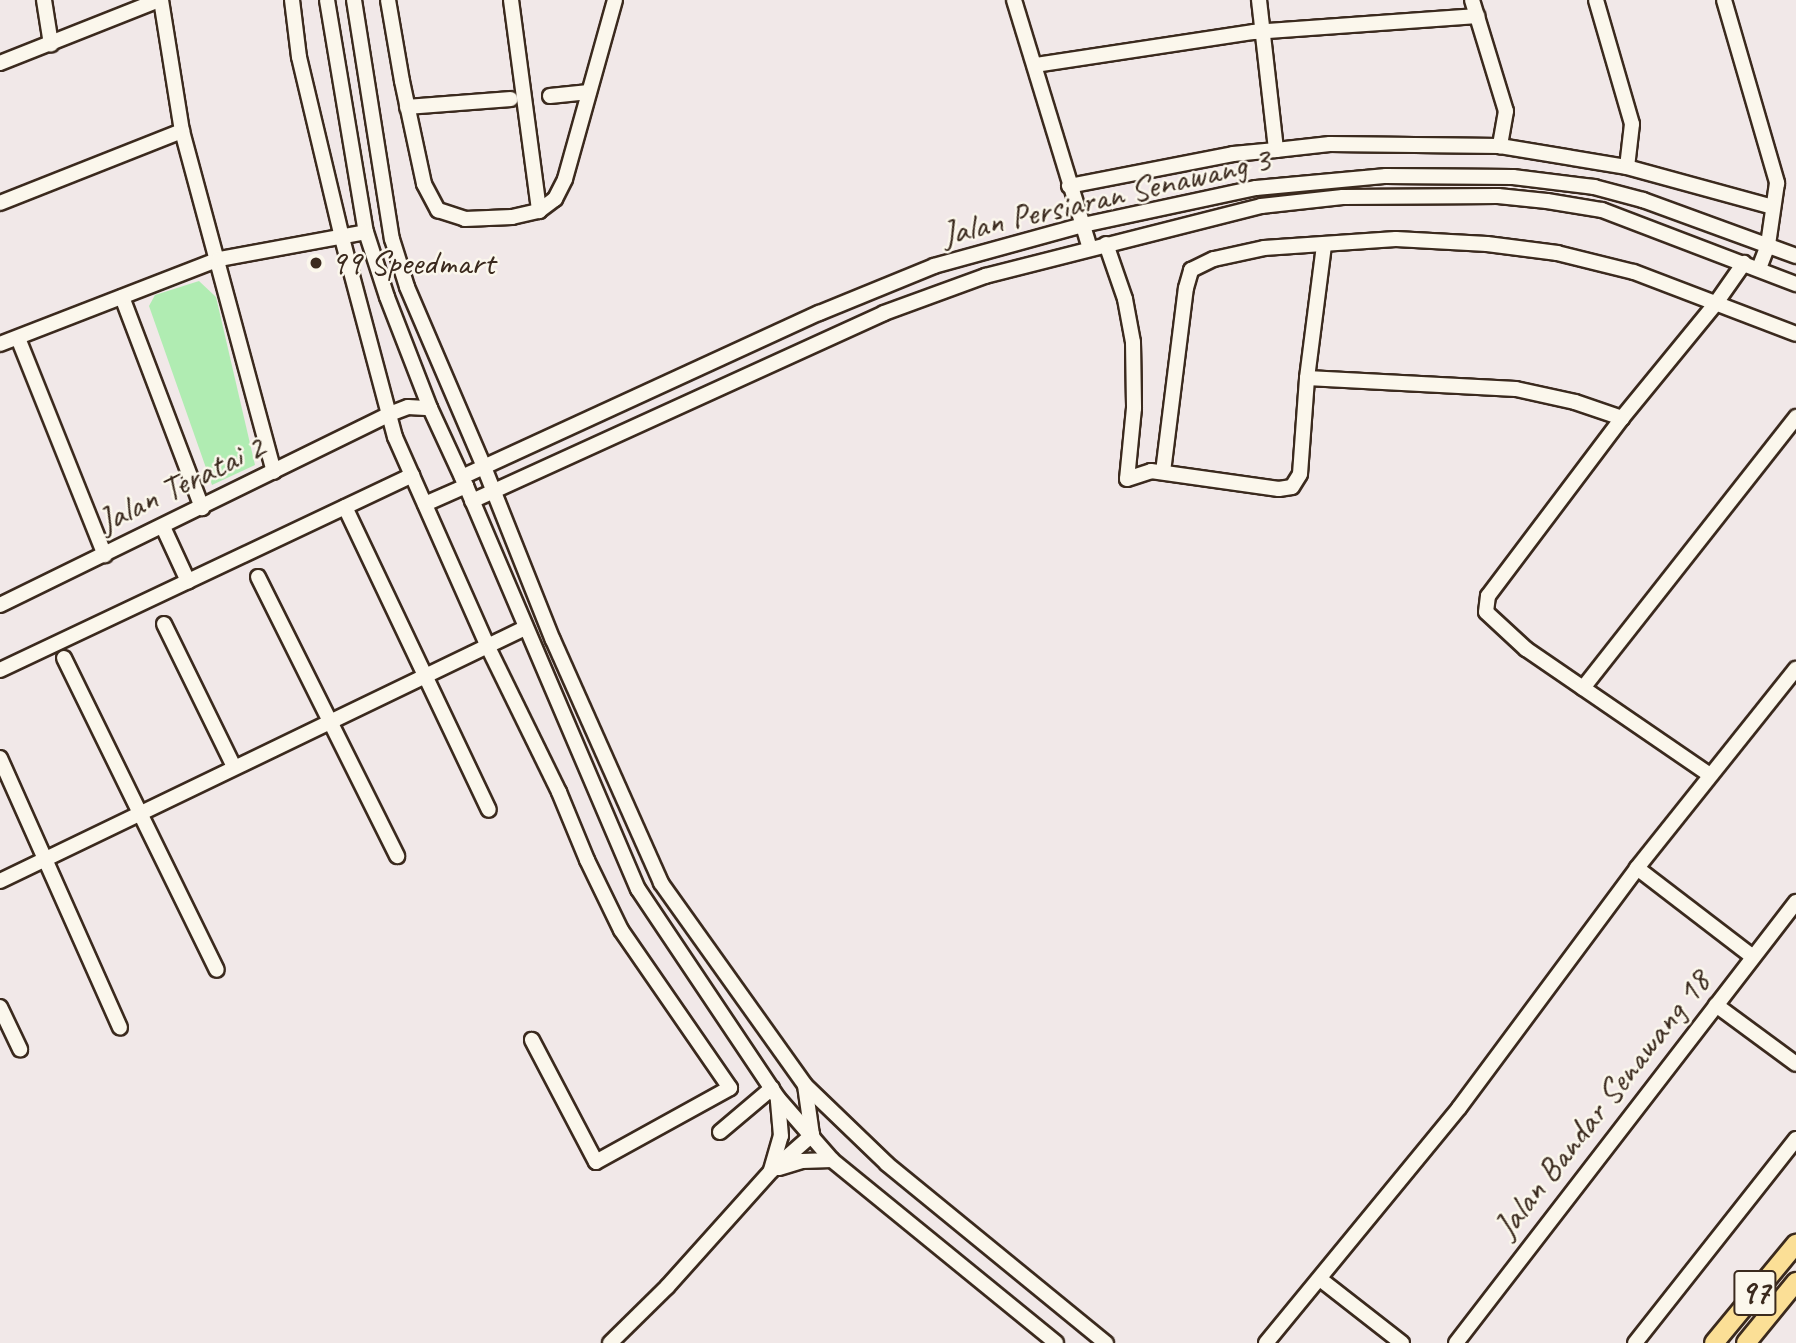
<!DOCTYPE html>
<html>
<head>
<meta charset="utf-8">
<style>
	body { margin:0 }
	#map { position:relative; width:1796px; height:1343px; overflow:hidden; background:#f1e8e8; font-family:Caveat,sans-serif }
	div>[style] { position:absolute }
	.green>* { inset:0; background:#b0ecb2 }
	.roads { filter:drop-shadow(2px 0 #3b2a1e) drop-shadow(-2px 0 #3b2a1e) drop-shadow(0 2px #3b2a1e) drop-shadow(0 -2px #3b2a1e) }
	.minor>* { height:14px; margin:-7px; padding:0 7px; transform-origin:7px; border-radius:7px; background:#fbf7ec }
	.major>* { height:18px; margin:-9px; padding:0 9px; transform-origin:9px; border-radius:9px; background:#fbdf96 }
	.dots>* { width:19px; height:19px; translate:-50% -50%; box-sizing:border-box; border:4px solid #fbf7ec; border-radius:50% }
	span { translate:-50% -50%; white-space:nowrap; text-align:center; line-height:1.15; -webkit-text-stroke:5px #fbf7ec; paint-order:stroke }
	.shield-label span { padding:2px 5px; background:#fbf7ec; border:2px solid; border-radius:5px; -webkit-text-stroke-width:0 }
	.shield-label { font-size:33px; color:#3b2a1e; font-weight:700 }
	.street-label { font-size:35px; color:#3b2a1e }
	.poi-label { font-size:35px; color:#3b2a1e }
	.left { translate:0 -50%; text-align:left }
</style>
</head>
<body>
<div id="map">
	<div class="green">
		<i style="clip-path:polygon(199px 281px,216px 297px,255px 465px,212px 485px,149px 306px,155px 295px)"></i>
	</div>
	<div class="roads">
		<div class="minor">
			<i style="left:44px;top:0;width:45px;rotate:81deg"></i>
			<i style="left:161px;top:0;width:133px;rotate:80.9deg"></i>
			<i style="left:182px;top:131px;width:353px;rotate:74.9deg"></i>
			<i style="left:292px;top:0;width:57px;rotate:83deg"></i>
			<i style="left:299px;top:57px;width:186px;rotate:76.6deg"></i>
			<i style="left:342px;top:238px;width:206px;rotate:75.1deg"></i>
			<i style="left:395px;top:437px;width:227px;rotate:66.1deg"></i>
			<i style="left:487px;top:645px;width:164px;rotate:63.9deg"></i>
			<i style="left:559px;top:792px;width:74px;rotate:67.6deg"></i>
			<i style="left:587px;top:860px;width:78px;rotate:64.1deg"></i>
			<i style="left:621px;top:930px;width:192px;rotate:55.4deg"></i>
			<i style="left:730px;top:1088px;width:153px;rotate:151.1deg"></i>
			<i style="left:596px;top:1162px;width:138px;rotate:-117.7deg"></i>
			<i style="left:327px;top:0;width:235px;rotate:80.5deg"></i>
			<i style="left:366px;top:232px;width:68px;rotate:72.1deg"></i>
			<i style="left:387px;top:297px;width:119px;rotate:68.8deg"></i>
			<i style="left:430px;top:408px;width:86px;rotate:65.2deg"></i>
			<i style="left:466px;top:486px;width:438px;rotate:66.9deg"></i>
			<i style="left:638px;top:889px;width:252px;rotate:56.2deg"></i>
			<i style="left:778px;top:1098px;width:82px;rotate:48.9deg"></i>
			<i style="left:832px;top:1160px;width:289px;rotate:39.2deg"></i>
			<i style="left:354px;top:0;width:242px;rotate:81deg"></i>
			<i style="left:392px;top:239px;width:50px;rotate:72.6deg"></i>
			<i style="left:407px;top:287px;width:196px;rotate:66.8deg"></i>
			<i style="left:484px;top:467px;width:186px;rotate:68.3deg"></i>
			<i style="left:553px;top:640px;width:266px;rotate:66deg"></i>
			<i style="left:661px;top:883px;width:248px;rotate:54.5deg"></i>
			<i style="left:805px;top:1085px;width:114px;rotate:43.9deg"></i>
			<i style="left:887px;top:1164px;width:283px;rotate:39.3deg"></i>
			<i style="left:388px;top:0;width:82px;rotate:80.2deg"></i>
			<i style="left:402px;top:81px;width:105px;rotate:77.9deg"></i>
			<i style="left:424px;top:184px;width:30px;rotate:62deg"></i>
			<i style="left:438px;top:210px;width:28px;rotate:18deg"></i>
			<i style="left:465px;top:219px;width:47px;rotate:-2.4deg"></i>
			<i style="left:512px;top:217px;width:28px;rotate:-13deg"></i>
			<i style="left:539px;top:211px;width:20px;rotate:-37deg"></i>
			<i style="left:555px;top:199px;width:22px;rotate:-63deg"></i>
			<i style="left:565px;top:179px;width:186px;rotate:-74.4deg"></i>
			<i style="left:511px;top:0;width:213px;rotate:82.4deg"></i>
			<i style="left:1014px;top:0;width:259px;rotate:73deg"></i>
			<i style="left:1259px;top:0;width:151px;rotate:83.5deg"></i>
			<i style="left:1472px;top:0;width:116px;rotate:73deg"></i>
			<i style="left:1506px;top:111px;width:36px;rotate:100deg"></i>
			<i style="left:1596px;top:0;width:129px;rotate:73.8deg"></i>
			<i style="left:1632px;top:124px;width:43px;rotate:96.6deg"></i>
			<i style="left:1724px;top:0;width:191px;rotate:73.8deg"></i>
			<i style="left:1777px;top:183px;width:63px;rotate:98.3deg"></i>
			<i style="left:1768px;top:245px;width:25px;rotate:111deg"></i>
			<i style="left:0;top:63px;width:171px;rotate:-21.6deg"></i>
			<i style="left:1035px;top:65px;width:221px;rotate:-8.6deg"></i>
			<i style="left:1254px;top:32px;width:224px;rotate:-4.1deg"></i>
			<i style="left:550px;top:96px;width:39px;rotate:-6deg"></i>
			<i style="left:407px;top:107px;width:104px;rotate:-4.4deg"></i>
			<i style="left:1069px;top:186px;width:167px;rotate:-11deg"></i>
			<i style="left:1233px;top:154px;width:43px;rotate:-5.3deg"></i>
			<i style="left:1276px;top:150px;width:54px;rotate:-6.3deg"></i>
			<i style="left:1330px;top:144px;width:170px;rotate:0.7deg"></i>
			<i style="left:1500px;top:146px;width:129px;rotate:9.4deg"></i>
			<i style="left:1627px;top:167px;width:151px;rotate:15.3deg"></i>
			<i style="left:0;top:203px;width:196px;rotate:-21.6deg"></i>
			<i style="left:1106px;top:244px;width:58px;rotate:70.9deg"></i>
			<i style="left:1125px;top:299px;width:44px;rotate:79.5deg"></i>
			<i style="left:1133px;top:342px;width:66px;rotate:89.1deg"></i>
			<i style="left:1134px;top:408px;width:71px;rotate:95.6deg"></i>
			<i style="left:1127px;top:479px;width:25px;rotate:-18deg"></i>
			<i style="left:1151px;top:471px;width:129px;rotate:8deg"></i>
			<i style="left:1279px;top:489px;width:13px;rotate:-9deg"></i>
			<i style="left:1292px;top:487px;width:15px;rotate:-58deg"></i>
			<i style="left:1300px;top:474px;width:96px;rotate:-85.8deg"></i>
			<i style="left:1307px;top:378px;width:133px;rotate:-82.7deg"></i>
			<i style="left:122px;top:297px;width:226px;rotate:69.2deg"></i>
			<i style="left:18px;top:338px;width:234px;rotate:68.2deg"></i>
			<i style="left:0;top:344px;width:235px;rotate:-21.2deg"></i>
			<i style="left:219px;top:259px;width:149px;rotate:-10.4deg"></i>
			<i style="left:1307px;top:378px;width:209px;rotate:3deg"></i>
			<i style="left:1516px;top:389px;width:60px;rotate:12.4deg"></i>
			<i style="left:1575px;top:402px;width:50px;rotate:18.8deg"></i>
			<i style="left:1163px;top:472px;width:185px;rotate:-82.9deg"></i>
			<i style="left:1186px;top:288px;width:19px;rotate:-74deg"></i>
			<i style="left:1191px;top:270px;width:25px;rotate:-26deg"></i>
			<i style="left:1214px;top:259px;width:51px;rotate:-12.4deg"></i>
			<i style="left:1264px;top:248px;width:132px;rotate:-3.9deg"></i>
			<i style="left:1396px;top:239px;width:91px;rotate:3.1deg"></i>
			<i style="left:1487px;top:244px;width:71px;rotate:7.3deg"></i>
			<i style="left:1557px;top:253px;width:79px;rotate:13.9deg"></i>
			<i style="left:1634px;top:272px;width:173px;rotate:20.9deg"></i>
			<i style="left:462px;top:477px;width:393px;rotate:-24.7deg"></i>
			<i style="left:819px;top:313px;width:124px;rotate:-22.2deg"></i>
			<i style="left:934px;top:266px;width:155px;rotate:-15.4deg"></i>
			<i style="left:1083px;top:225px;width:177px;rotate:-12.1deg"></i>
			<i style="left:1256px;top:188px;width:131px;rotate:-5.3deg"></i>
			<i style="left:1386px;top:176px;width:127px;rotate:0.5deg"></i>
			<i style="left:1513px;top:177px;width:82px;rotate:7deg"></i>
			<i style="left:1594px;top:187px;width:51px;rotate:14.9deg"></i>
			<i style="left:1643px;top:200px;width:163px;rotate:20.1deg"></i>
			<i style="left:472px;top:501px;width:453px;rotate:-24.5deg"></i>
			<i style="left:884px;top:313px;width:108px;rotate:-20.1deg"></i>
			<i style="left:985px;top:276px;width:285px;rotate:-14.2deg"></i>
			<i style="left:1261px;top:206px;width:82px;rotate:-6.3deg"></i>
			<i style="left:1343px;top:197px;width:155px;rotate:-0.4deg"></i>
			<i style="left:1498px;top:196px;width:49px;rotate:5.8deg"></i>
			<i style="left:1547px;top:201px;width:56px;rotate:9.3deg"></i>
			<i style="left:1602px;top:210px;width:208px;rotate:20.9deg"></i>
			<i style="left:425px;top:504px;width:45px;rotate:-23.7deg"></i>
			<i style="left:345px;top:507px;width:335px;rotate:64.6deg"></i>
			<i style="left:163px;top:527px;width:60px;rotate:65.2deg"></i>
			<i style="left:258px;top:577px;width:312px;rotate:63.5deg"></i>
			<i style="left:0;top:605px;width:431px;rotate:-26.1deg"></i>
			<i style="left:387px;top:415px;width:22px;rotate:-21deg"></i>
			<i style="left:408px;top:407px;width:22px;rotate:3deg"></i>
			<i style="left:164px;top:624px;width:159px;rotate:63.9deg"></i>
			<i style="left:64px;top:658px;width:347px;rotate:63.9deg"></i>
			<i style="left:0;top:670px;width:456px;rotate:-25.3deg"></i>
			<i style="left:1583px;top:688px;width:345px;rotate:-51.8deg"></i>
			<i style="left:0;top:758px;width:295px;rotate:66deg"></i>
			<i style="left:1710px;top:775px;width:223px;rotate:-145.6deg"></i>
			<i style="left:1526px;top:649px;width:54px;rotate:-137.2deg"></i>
			<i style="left:1486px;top:612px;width:16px;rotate:-83deg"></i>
			<i style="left:1488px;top:596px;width:223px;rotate:-53deg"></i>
			<i style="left:1622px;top:418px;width:149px;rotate:-50.7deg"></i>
			<i style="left:1716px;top:303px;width:49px;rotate:-55deg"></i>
			<i style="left:1637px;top:868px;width:146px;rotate:37.5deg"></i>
			<i style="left:0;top:881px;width:583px;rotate:-25.73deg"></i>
			<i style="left:1716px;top:1005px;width:99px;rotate:36.4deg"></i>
			<i style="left:0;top:1007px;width:47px;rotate:64.5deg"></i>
			<i style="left:720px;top:1132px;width:68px;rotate:-40.2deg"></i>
			<i style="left:779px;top:1168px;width:24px;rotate:-17deg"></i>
			<i style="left:802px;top:1161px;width:30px;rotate:-2deg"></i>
			<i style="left:771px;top:1170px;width:35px;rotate:-74deg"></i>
			<i style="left:781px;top:1136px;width:38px;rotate:-95deg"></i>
			<i style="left:1320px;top:1279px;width:104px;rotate:38deg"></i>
			<i style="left:610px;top:1343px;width:80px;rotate:-44.5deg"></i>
			<i style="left:667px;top:1287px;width:156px;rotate:-48.1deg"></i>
			<i style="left:771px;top:1171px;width:55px;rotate:-41.3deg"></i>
			<i style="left:812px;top:1135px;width:50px;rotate:-98deg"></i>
			<i style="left:1266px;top:1343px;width:304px;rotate:-50.6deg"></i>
			<i style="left:1459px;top:1108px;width:299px;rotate:-53.4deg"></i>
			<i style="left:1637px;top:868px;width:255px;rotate:-51.4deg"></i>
			<i style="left:1456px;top:1343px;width:557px;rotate:-52.37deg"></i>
			<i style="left:1635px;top:1343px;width:260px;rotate:-51.7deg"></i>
		</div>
		<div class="major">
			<i style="left:1714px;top:1343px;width:129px;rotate:-50.4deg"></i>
			<i style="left:1746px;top:1343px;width:79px;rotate:-50.7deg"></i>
		</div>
	</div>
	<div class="dots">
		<i style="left:316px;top:263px;background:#3b2a1e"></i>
	</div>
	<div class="shield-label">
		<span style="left:1755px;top:1293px">97</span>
	</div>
	<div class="street-label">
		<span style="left:1106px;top:197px;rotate:-13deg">Jalan Persiaran Senawang 3</span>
		<span style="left:181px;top:484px;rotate:-26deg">Jalan Teratai 2</span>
		<span style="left:1602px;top:1104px;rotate:-52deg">Jalan Bandar Senawang 18</span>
	</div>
	<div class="poi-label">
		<span class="left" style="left:330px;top:263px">99 Speedmart</span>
	</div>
</div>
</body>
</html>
